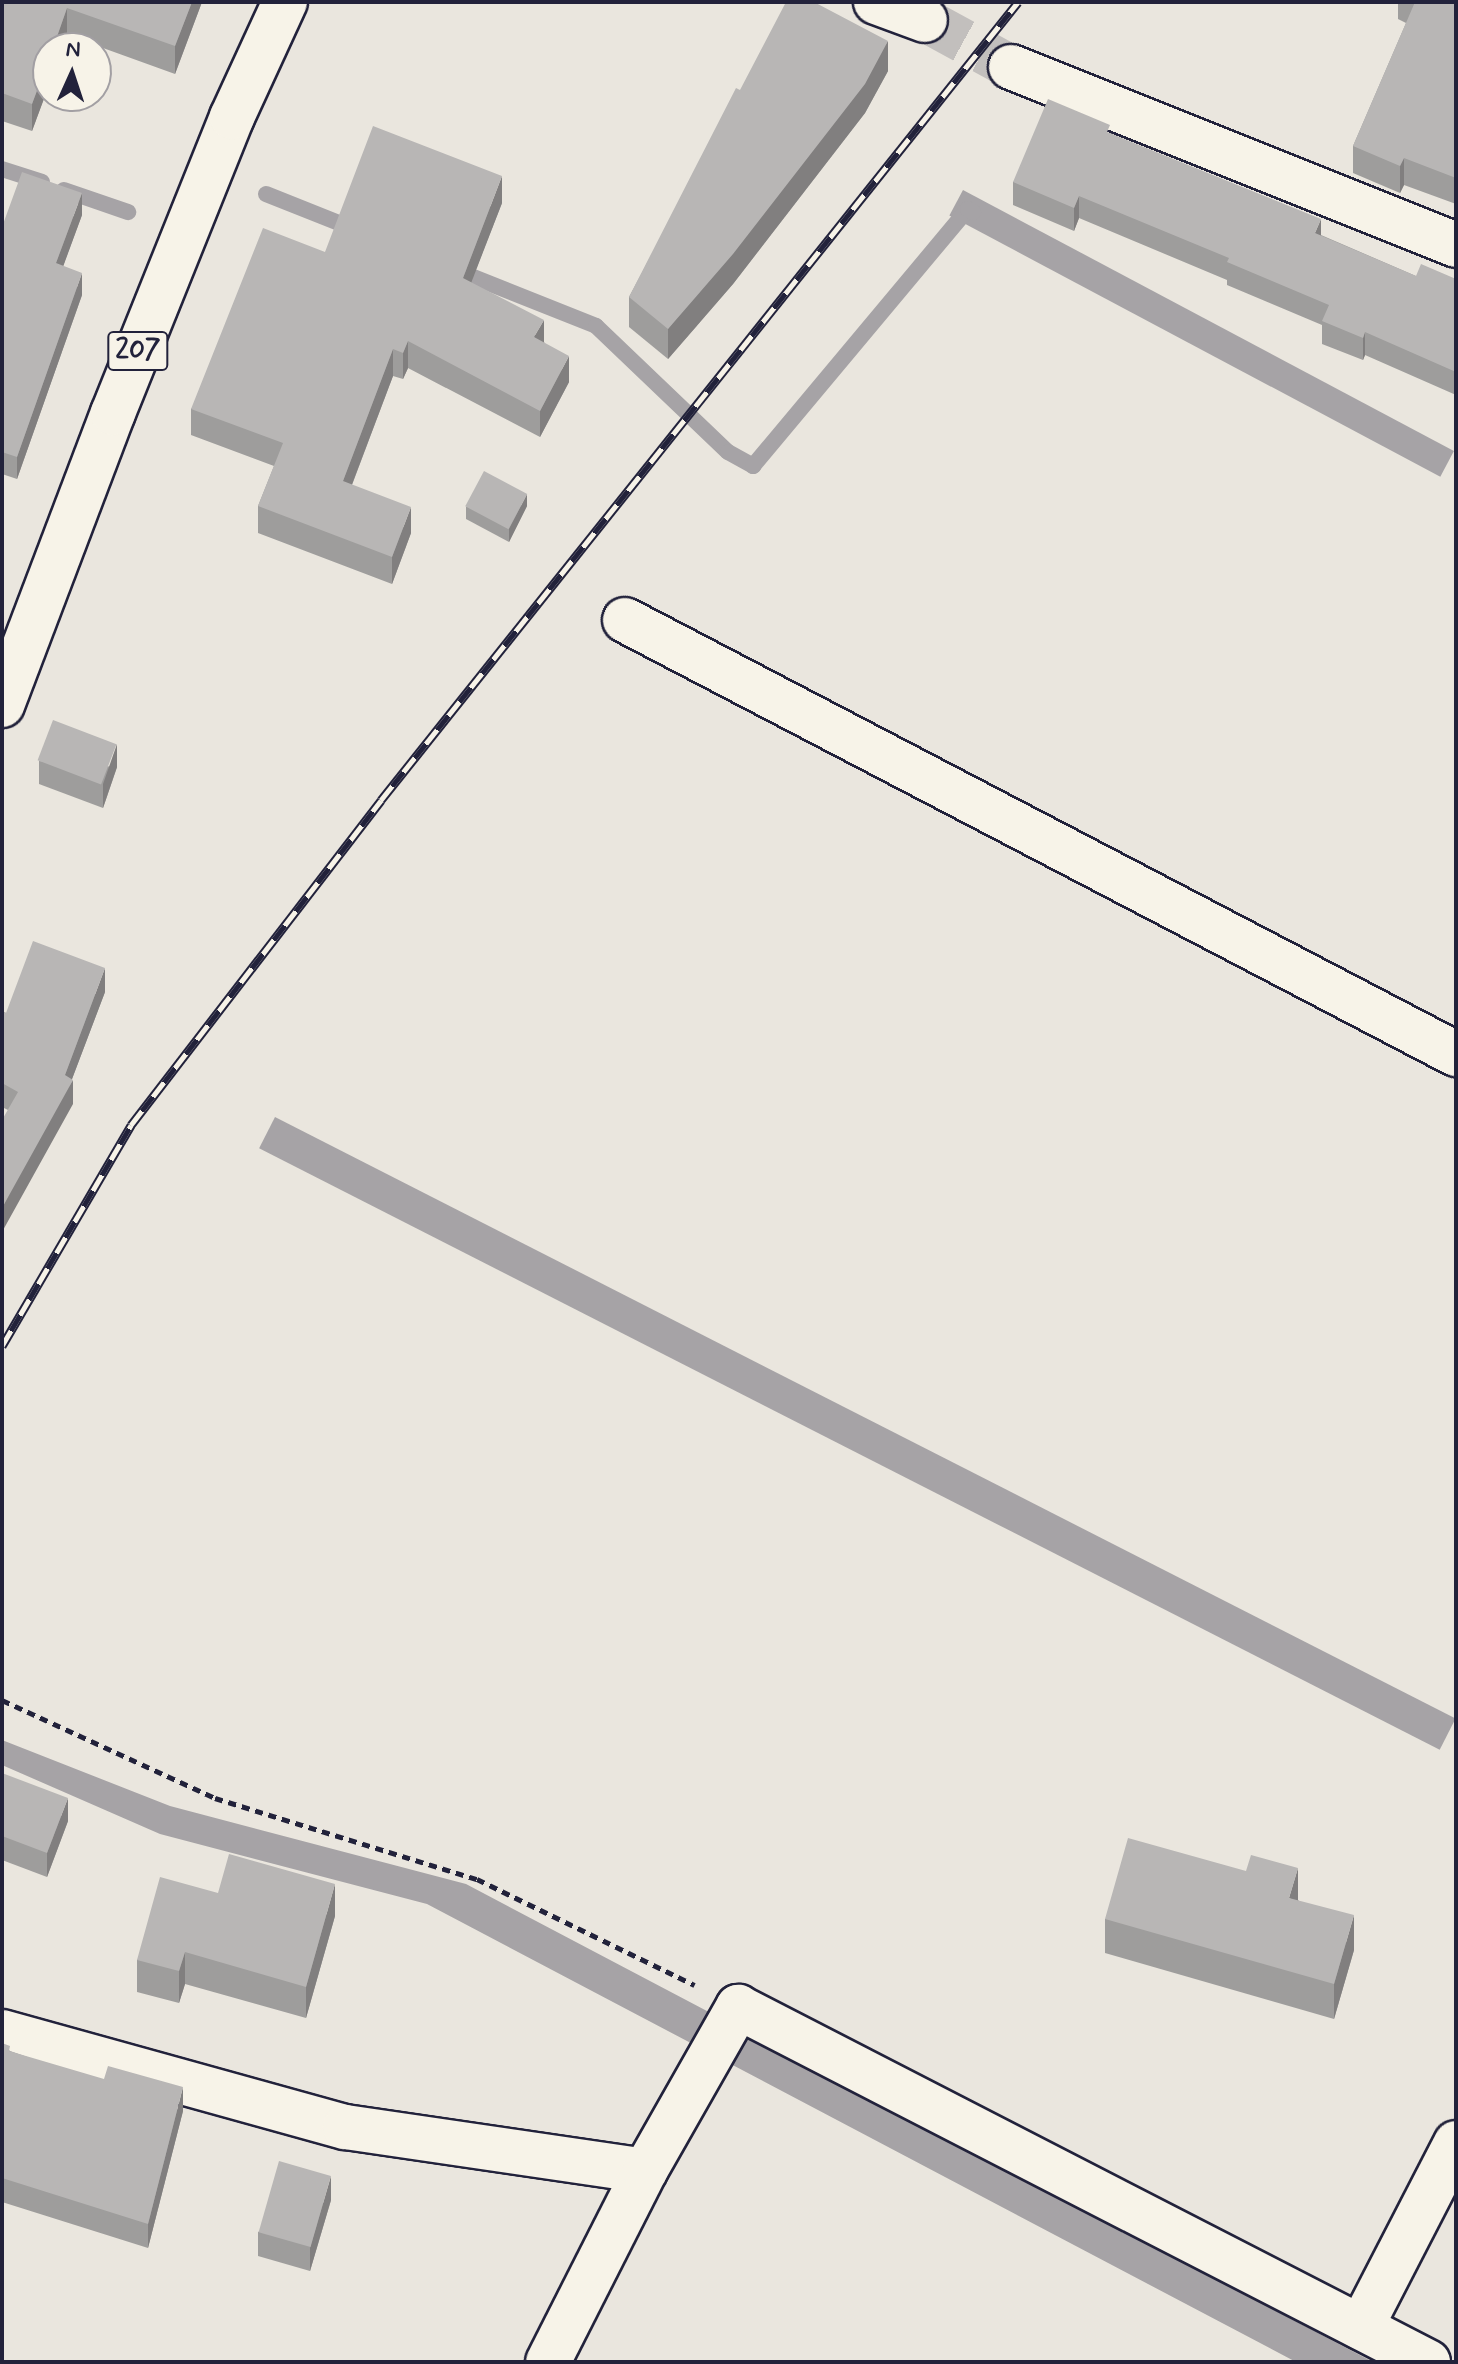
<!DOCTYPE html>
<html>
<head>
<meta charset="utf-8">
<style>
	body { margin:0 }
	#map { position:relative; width:1458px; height:2364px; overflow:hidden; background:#eae6de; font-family:Mynerve,sans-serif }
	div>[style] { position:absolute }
	.water>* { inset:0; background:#a6a3a6; transform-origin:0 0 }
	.stream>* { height:16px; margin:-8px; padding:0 8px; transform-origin:8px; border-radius:8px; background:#a6a3a6 }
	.street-tunnel>* { height:44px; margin-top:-22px; transform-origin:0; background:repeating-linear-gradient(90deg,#c2bfbd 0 44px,transparent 0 66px) }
	.path>* { height:5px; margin-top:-2.5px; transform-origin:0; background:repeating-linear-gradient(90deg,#22223b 0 8px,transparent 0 14px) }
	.roads { filter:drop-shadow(2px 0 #22223b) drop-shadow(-2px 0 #22223b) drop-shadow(0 2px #22223b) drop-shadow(0 -2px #22223b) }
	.street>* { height:44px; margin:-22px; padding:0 22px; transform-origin:22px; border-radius:22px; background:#f7f3e8 }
	.highway>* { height:44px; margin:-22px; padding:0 22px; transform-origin:22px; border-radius:22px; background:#f7f3e8 }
	.rail>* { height:9px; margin-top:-4.5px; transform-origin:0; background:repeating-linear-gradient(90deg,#f7f3e8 0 18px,#22223b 0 36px); box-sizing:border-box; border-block:2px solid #22223b }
	.wall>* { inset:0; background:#9e9d9c }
	.shaded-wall>* { inset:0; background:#817f7f }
	.building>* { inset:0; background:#b8b6b5; transform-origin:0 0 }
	span { translate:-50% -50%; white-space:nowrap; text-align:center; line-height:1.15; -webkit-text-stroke:6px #f7f3e8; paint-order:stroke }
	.shield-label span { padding:2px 6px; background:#f7f3e8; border:2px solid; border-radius:6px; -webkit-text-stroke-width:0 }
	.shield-label { font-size:28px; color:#22223b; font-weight:700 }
	.frame { position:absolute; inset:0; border:4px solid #22223b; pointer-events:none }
	.north { position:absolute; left:32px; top:32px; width:80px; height:80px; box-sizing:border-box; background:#f7f3e8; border:2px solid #a29fa3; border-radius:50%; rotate:3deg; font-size:22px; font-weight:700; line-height:32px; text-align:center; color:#22223b }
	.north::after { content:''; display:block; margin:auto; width:28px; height:36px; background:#22223b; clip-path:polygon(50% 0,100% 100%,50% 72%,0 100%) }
</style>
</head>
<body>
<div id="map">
	<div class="water">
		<i style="left:963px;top:190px;width:556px;height:29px;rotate:28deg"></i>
		<i style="left:275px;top:1117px;width:1325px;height:35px;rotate:27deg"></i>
		<i style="clip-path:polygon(2px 1740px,170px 1806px,466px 1884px,1373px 2362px,1296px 2362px,427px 1904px,160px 1834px,2px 1765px)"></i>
	</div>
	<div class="stream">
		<i style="left:2px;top:169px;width:42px;rotate:18deg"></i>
		<i style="left:64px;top:190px;width:68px;rotate:19deg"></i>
		<i style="left:266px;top:194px;width:95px;rotate:21.7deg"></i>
		<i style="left:453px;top:269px;width:154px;rotate:21.7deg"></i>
		<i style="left:596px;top:326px;width:182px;rotate:43.7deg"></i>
		<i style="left:728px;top:452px;width:29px;rotate:29deg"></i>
		<i style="left:753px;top:466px;width:335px;rotate:-50.1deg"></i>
		<i style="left:968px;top:209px;width:6px;rotate:31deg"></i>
	</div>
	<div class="street-tunnel">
		<i style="left:925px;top:20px;width:98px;rotate:28.7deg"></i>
	</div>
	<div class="path">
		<i style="left:2px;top:1700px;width:234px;rotate:24.7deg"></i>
		<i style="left:215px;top:1798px;width:274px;rotate:17.2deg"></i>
		<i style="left:477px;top:1879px;width:242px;rotate:26deg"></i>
	</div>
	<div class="roads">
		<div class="street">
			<i style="left:876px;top:2px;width:52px;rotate:20.2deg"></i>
			<i style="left:1011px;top:67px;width:479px;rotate:21.8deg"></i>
			<i style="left:625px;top:620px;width:938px;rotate:27.58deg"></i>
			<i style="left:2px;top:2032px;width:356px;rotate:15.5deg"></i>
			<i style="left:345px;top:2127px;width:303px;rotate:8.3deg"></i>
			<i style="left:1361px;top:2327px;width:207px;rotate:-62.7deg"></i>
			<i style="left:548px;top:2362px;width:214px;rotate:-63.1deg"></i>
			<i style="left:645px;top:2171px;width:189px;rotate:-60.4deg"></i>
			<i style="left:738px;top:2007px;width:776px;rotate:27.23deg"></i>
		</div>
		<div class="highway">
			<i style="left:2px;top:705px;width:312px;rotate:-69.2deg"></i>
			<i style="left:113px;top:413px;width:319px;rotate:-68.1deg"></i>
			<i style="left:232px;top:117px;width:127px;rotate:-65.3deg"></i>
		</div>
	</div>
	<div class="rail">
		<i style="left:2px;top:1346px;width:256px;rotate:-59.7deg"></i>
		<i style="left:131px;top:1125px;width:410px;rotate:-52.4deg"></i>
		<i style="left:381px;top:800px;width:1021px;rotate:-51.4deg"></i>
	</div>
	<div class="wall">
		<i style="clip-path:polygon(2px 2px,202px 2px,175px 74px,67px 35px,32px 131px,2px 121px)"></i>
		<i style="clip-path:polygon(1398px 2px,1456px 2px,1456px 204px,1404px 185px,1400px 193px,1353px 173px,1353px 146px,1406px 23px,1398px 19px)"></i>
		<i style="clip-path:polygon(888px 71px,865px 113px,733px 284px,668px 359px,629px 327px,629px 297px,740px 90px)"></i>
		<i style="clip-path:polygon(1110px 133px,1321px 235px,1416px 276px,1456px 279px,1456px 395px,1365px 355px,1363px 360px,1322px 344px,1322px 325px,1227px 285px,1227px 280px,1079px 218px,1074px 231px,1013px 205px,1013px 182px)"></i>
		<i style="clip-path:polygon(502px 203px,471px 282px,544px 342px,569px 382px,540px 437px,408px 368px,403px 379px,393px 376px,352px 485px,411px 533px,392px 584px,258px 533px,258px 506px,274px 466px,191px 435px,191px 409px,325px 252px)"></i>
		<i style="clip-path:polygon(82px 215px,63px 266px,82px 295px,17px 479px,2px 474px,2px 227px)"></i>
		<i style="clip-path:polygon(527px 506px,509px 542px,466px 519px,466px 507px)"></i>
		<i style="clip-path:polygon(39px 761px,117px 767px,103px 808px,39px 784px)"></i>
		<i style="clip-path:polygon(105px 992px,72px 1079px,73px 1104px,8px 1110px,2px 1107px,2px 1011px,6px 1013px)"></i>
		<i style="clip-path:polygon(2px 1773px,68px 1821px,47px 1877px,2px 1860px)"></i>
		<i style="clip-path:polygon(218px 1893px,335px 1916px,306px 2018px,185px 1984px,179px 2003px,137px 1992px,137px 1960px)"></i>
		<i style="clip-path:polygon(1298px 1900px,1354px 1950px,1334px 2019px,1105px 1953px,1105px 1919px)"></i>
		<i style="clip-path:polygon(2px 2043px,10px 2051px,183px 2111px,148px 2248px,2px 2202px)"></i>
		<i style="clip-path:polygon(331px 2200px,310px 2271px,258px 2256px,258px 2232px)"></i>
	</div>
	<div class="shaded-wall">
		<i style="clip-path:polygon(192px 2px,202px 2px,175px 74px,175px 46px)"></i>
		<i style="clip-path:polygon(67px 8px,67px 35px,63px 48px,53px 48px)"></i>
		<i style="clip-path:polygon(888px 41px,888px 71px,865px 113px,733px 284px,668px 359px,668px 329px)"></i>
		<i style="clip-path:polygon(48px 61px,48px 88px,32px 131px,32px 104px)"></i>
		<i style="clip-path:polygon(1404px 158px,1404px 185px,1400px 193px,1400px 166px)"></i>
		<i style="clip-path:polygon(502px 176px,502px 203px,463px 304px,463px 278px)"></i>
		<i style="clip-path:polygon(82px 193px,82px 215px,56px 286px,56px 263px)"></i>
		<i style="clip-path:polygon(1079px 196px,1079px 218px,1074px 231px,1074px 208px)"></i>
		<i style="clip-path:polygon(1321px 219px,1321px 242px,1315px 233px)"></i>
		<i style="clip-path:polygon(82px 273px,82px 295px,17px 479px,17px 457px)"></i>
		<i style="clip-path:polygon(544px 320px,544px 346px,534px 337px)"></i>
		<i style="clip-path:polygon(1365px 332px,1365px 355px,1363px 360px,1363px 338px)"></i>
		<i style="clip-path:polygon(408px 341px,408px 368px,403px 379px,403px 353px)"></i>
		<i style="clip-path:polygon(393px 349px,393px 376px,343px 508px,343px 481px)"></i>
		<i style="clip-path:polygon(569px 356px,569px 382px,540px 437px,540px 411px)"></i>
		<i style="clip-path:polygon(527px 494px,527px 506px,509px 542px,509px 529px)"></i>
		<i style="clip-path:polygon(411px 507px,411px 533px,392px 584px,392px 557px)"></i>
		<i style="clip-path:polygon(117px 744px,117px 767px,103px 808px,103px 784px)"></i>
		<i style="clip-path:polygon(105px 968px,105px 992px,69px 1087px,73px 1080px,73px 1104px,2px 1232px,2px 1208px,65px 1075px)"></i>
		<i style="clip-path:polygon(68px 1798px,68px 1821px,47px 1877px,47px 1853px)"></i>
		<i style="clip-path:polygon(1298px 1868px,1298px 1903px,1289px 1898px)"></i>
		<i style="clip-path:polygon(335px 1884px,335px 1916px,306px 2018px,306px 1987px)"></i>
		<i style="clip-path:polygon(1354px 1915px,1354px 1950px,1334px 2019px,1334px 1984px)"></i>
		<i style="clip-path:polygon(185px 1952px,185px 1984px,179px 2003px,179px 1971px)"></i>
		<i style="clip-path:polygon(183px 2087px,183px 2111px,148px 2248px,148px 2224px)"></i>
		<i style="clip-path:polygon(331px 2176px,331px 2200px,310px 2271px,310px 2248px)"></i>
	</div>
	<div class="building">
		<i style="clip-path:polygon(2px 2px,192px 2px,175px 46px,67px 8px,53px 48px,48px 48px,48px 61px,32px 104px,2px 93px)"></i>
		<i style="clip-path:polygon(786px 2px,814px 2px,888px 41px,865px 84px,733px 254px,668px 329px,629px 297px,736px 88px,740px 90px)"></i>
		<i style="clip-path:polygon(1415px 2px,1456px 2px,1456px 178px,1404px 158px,1400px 166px,1353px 146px)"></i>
		<i style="clip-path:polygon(1048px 99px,1110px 125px,1107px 132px,1321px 219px,1315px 233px,1416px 276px,1421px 264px,1456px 279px,1456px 372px,1365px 332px,1363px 338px,1322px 321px,1329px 305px,1227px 262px,1229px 258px,1079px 196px,1074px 208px,1013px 182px)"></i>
		<i style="clip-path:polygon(373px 126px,502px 176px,463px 278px,544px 320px,534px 337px,569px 356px,540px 411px,408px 341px,403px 353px,393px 349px,343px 481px,411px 507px,392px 557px,258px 506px,283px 443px,191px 409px,263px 228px,325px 252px)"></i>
		<i style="clip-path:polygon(22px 172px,82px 193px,56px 263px,82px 273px,17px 457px,2px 452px,2px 227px)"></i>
		<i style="left:484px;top:471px;width:49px;height:40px;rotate:28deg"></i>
		<i style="left:53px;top:720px;width:68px;height:43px;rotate:21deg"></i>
		<i style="clip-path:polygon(33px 941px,105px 968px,65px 1075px,73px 1080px,2px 1208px,2px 1120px,18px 1092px,2px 1083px,2px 1011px,6px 1013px)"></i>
		<i style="clip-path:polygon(2px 1773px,68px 1798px,47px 1853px,2px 1836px)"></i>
		<i style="clip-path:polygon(1128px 1838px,1246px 1871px,1251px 1855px,1298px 1868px,1289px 1898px,1354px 1915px,1334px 1984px,1105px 1919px)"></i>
		<i style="clip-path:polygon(229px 1854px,335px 1884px,306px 1987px,185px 1952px,179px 1971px,137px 1960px,160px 1877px,218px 1893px)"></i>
		<i style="clip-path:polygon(2px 2043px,10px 2046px,9px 2051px,104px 2079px,108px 2066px,183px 2087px,148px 2224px,2px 2178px)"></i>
		<i style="left:279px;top:2161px;width:54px;height:74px;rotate:16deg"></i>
	</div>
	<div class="shield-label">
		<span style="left:138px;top:351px">207</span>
	</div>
	<div class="frame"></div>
	<div class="north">N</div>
</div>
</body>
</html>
